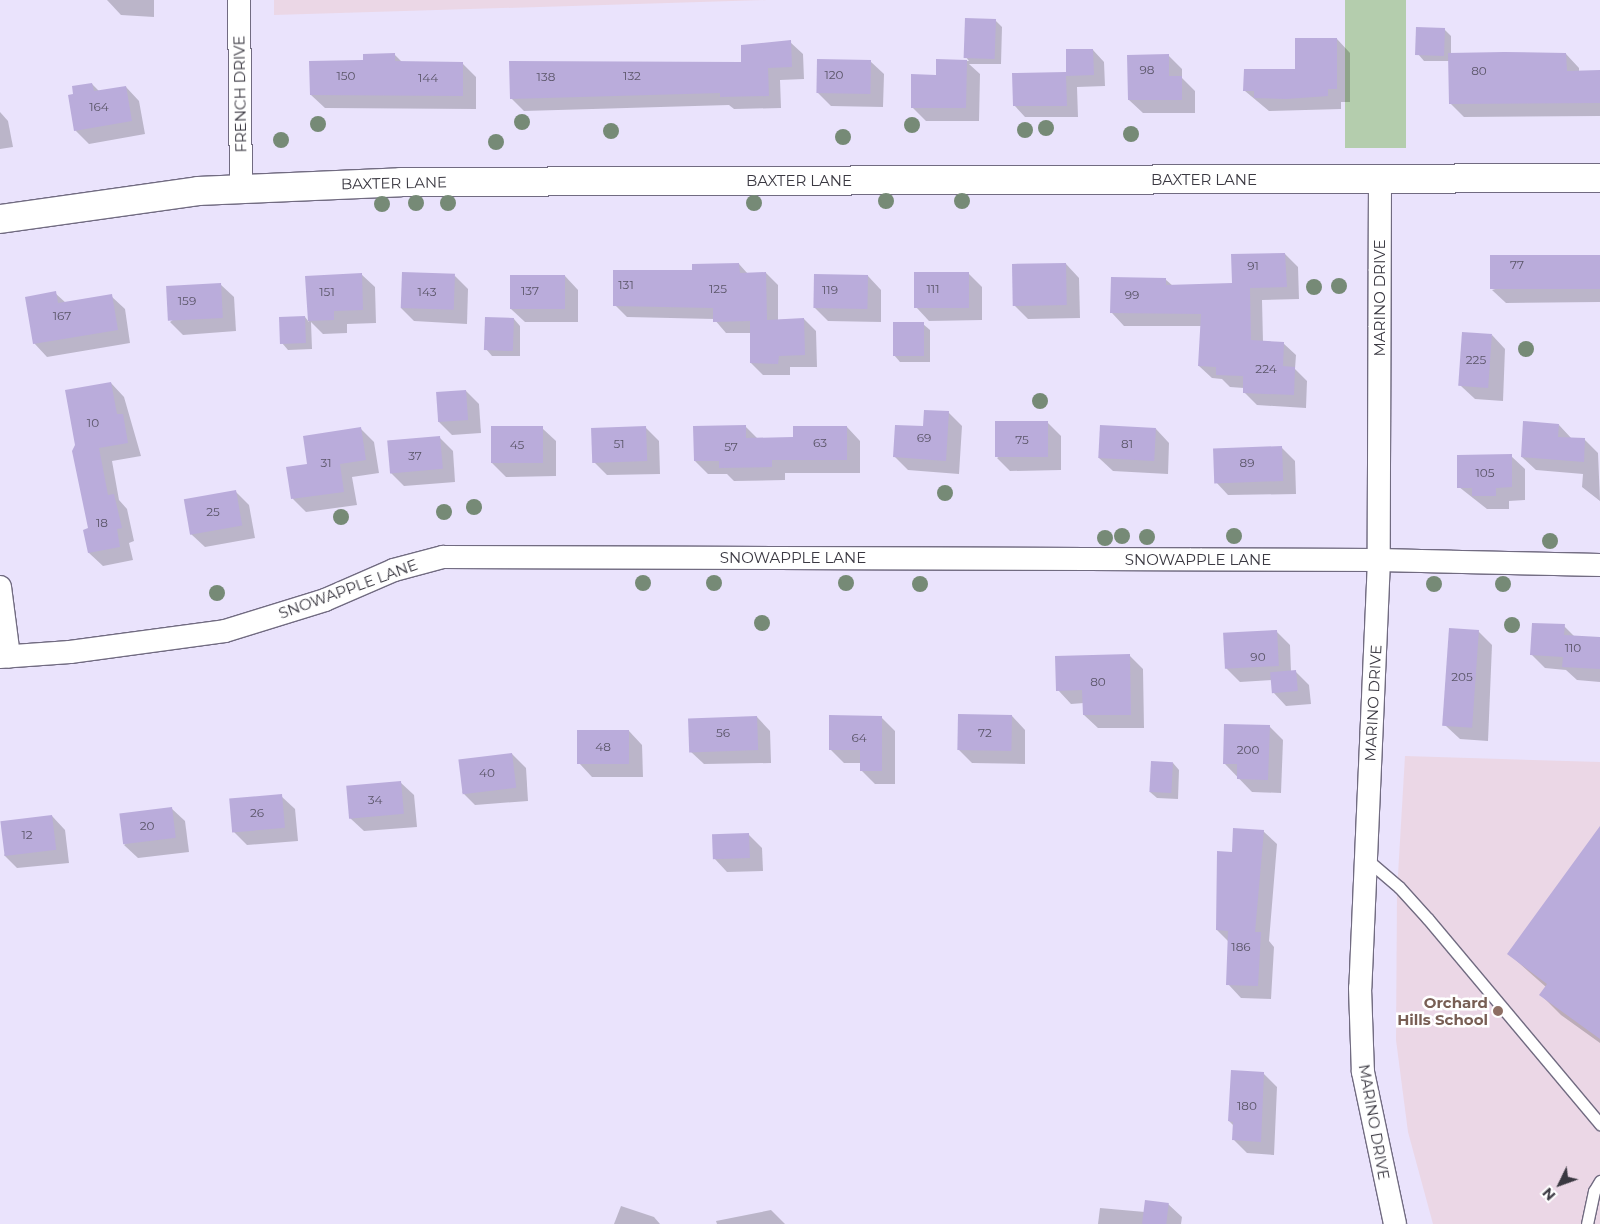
<!DOCTYPE html>
<html>
<head>
<meta charset="utf-8">
<style>
	body { margin:0 }
	#map { position:relative; width:1600px; height:1224px; overflow:hidden; background:#eae3fc; font-family:Montserrat,sans-serif }
	div>[style] { position:absolute }
	.education>* { inset:0; background:#ebd7e6 }
	.green>* { inset:0; background:#b4cdad; transform-origin:0 0 }
	.shadow>* { inset:0; background:#0003 }
	.building>* { inset:0; background:#baacdb; transform-origin:0 0 }
	.roads { filter:drop-shadow(1px 0 #716b81) drop-shadow(-1px 0 #716b81) drop-shadow(0 1px #716b81) drop-shadow(0 -1px #716b81) }
	.service>* { height:11px; margin:-5.5px; padding:0 5.5px; transform-origin:5.5px; border-radius:5.5px; background:#fff }
	.minor>* { height:22px; margin:-11px; padding:0 11px; transform-origin:11px; border-radius:11px; background:#fff }
	.tertiary>* { height:28px; margin:-14px; padding:0 14px; transform-origin:14px; border-radius:14px; background:#fff }
	.trees>* { width:16px; height:16px; margin:-8px; border-radius:50%; background:#768a76 }
	.dots>* { width:14px; height:14px; translate:-50% -50%; box-sizing:border-box; border:2px solid #fff; border-radius:50% }
	span { translate:-50% -50%; white-space:nowrap; text-align:center; line-height:1.15; -webkit-text-stroke:5px #fff; paint-order:stroke }
	.number-label { font-size:12px; color:#5a5568 }
	.number-label span { -webkit-text-stroke-width:0 }
	.street-label { font-size:15px; color:#3a3841 }
	.education-label { font-size:15px; color:#785e54; font-weight:700 }
	.right { translate:-100% -50%; text-align:right }
	.north { position:absolute; left:1535px; top:1159px; width:50px; height:50px; -webkit-text-stroke:4px #fff; paint-order:stroke; rotate:228deg; font-size:14px; font-weight:700; line-height:20px; text-align:center; color:#3a3841 }
	.north::after { content:''; display:block; margin:auto; width:18px; height:22px; background:#3a3841; clip-path:polygon(50% 0,100% 100%,50% 72%,0 100%) }
</style>
</head>
<body>
<div id="map">
	<div class="education">
		<i style="clip-path:polygon(274px 0,767px 0,274px 15px)"></i>
		<i style="clip-path:polygon(1405px 756px,1600px 762px,1600px 1224px,1433px 1224px,1408px 1132px,1396px 1040px,1397px 892px)"></i>
	</div>
	<div class="green">
		<i style="left:1345px;top:0;width:61px;height:148px"></i>
	</div>
	<div class="shadow">
		<i style="clip-path:polygon(107px 0,154px 0,154px 17px,121px 15px)"></i>
		<i style="clip-path:polygon(995px 20px,1002px 27px,1001px 64px,969px 64px,980px 74px,979px 121px,926px 121px,912px 107px,937px 76px,937px 61px,969px 61px,966px 57px)"></i>
		<i style="clip-path:polygon(1444px 29px,1451px 36px,1451px 54px,1566px 54px,1579px 68px,1579px 72px,1600px 72px,1600px 116px,1464px 117px,1450px 103px,1449px 61px,1424px 61px,1418px 54px)"></i>
		<i style="clip-path:polygon(1337px 39px,1350px 53px,1350px 102px,1341px 102px,1341px 109px,1269px 111px,1245px 91px,1296px 70px)"></i>
		<i style="clip-path:polygon(790px 42px,803px 54px,804px 79px,780px 80px,781px 108px,734px 109px,729px 105px,524px 111px,511px 98px,743px 63px)"></i>
		<i style="clip-path:polygon(1093px 50px,1104px 62px,1105px 86px,1077px 87px,1078px 117px,1025px 117px,1014px 105px,1067px 74px)"></i>
		<i style="clip-path:polygon(394px 54px,403px 63px,463px 64px,476px 77px,476px 109px,325px 108px,311px 95px,364px 62px)"></i>
		<i style="clip-path:polygon(1168px 55px,1182px 69px,1182px 78px,1195px 91px,1195px 113px,1143px 113px,1129px 100px)"></i>
		<i style="clip-path:polygon(870px 61px,884px 74px,883px 107px,831px 106px,817px 92px)"></i>
		<i style="clip-path:polygon(92px 84px,99px 91px,126px 87px,139px 101px,145px 134px,89px 144px,75px 130px,74px 95px)"></i>
		<i style="clip-path:polygon(0 112px,8px 121px,13px 147px,0 149px)"></i>
		<i style="clip-path:polygon(1285px 254px,1298px 267px,1299px 299px,1262px 300px,1263px 342px,1283px 343px,1296px 355px,1295px 369px,1307px 381px,1306px 408px,1257px 405px,1244px 392px,1244px 388px,1230px 387px,1222px 379px,1212px 378px,1199px 366px,1201px 326px,1124px 326px,1112px 313px,1165px 279px,1173px 286px,1234px 285px)"></i>
		<i style="clip-path:polygon(1600px 257px,1600px 302px,1506px 303px,1492px 290px)"></i>
		<i style="clip-path:polygon(739px 264px,748px 274px,766px 273px,778px 285px,778px 320px,804px 319px,816px 331px,817px 367px,790px 367px,790px 375px,763px 375px,751px 363px,751px 333px,726px 333px,714px 319px,627px 317px,615px 305px,693px 271px)"></i>
		<i style="clip-path:polygon(1066px 264px,1079px 278px,1080px 318px,1028px 319px,1014px 305px)"></i>
		<i style="clip-path:polygon(968px 273px,982px 287px,982px 320px,929px 321px,916px 307px)"></i>
		<i style="clip-path:polygon(361px 274px,375px 287px,376px 323px,347px 324px,347px 333px,323px 334px,311px 322px,312px 349px,288px 350px,282px 343px,305px 317px,309px 322px,307px 277px)"></i>
		<i style="clip-path:polygon(455px 276px,468px 289px,467px 324px,414px 321px,401px 308px)"></i>
		<i style="clip-path:polygon(565px 276px,578px 290px,578px 322px,525px 322px,511px 309px)"></i>
		<i style="clip-path:polygon(868px 276px,881px 290px,881px 322px,828px 321px,815px 308px)"></i>
		<i style="clip-path:polygon(220px 284px,234px 297px,236px 331px,183px 335px,170px 322px)"></i>
		<i style="clip-path:polygon(55px 293px,66px 303px,111px 296px,125px 309px,130px 343px,47px 357px,34px 343px)"></i>
		<i style="clip-path:polygon(514px 319px,520px 326px,520px 356px,492px 356px,486px 349px)"></i>
		<i style="clip-path:polygon(923px 324px,930px 330px,930px 362px,900px 362px,894px 355px)"></i>
		<i style="clip-path:polygon(1492px 335px,1505px 349px,1503px 401px,1475px 399px,1461px 386px)"></i>
		<i style="clip-path:polygon(111px 383px,124px 397px,141px 456px,112px 461px,119px 500px,127px 509px,134px 541px,129px 543px,133px 560px,103px 566px,89px 553px,90px 529px,73px 451px)"></i>
		<i style="clip-path:polygon(466px 391px,479px 404px,481px 433px,452px 435px,438px 421px)"></i>
		<i style="clip-path:polygon(948px 412px,962px 426px,959px 474px,908px 470px,895px 457px,924px 428px)"></i>
		<i style="clip-path:polygon(1047px 422px,1061px 436px,1061px 470px,1010px 471px,997px 458px)"></i>
		<i style="clip-path:polygon(1559px 425px,1572px 439px,1584px 439px,1598px 453px,1600px 501px,1582px 487px,1583px 474px,1536px 470px,1522px 457px)"></i>
		<i style="clip-path:polygon(745px 426px,758px 439px,794px 438px,847px 427px,860px 441px,860px 473px,785px 473px,785px 480px,734px 481px,727px 474px,708px 474px,695px 461px)"></i>
		<i style="clip-path:polygon(645px 427px,659px 441px,660px 474px,607px 475px,594px 462px)"></i>
		<i style="clip-path:polygon(542px 428px,556px 441px,556px 476px,506px 477px,492px 463px)"></i>
		<i style="clip-path:polygon(361px 429px,374px 442px,379px 473px,352px 477px,357px 505px,306px 512px,293px 499px,288px 468px,309px 465px)"></i>
		<i style="clip-path:polygon(1156px 429px,1169px 443px,1168px 474px,1113px 471px,1099px 458px)"></i>
		<i style="clip-path:polygon(439px 437px,453px 451px,455px 482px,404px 486px,391px 473px,388px 441px)"></i>
		<i style="clip-path:polygon(1281px 447px,1295px 461px,1296px 494px,1228px 495px,1215px 481px)"></i>
		<i style="clip-path:polygon(1511px 456px,1525px 469px,1525px 500px,1509px 501px,1509px 509px,1487px 509px,1459px 487px)"></i>
		<i style="clip-path:polygon(236px 492px,249px 505px,255px 538px,205px 547px,191px 534px)"></i>
		<i style="clip-path:polygon(1564px 626px,1575px 637px,1600px 638px,1600px 682px,1577px 680px,1566px 670px,1545px 668px,1532px 655px)"></i>
		<i style="clip-path:polygon(1276px 631px,1290px 645px,1291px 672px,1296px 672px,1309px 685px,1311px 704px,1286px 706px,1273px 692px,1272px 680px,1240px 682px,1226px 668px)"></i>
		<i style="clip-path:polygon(1478px 631px,1492px 645px,1488px 741px,1460px 739px,1446px 726px)"></i>
		<i style="clip-path:polygon(1129px 655px,1143px 669px,1144px 728px,1098px 728px,1084px 715px,1084px 703px,1071px 704px,1058px 690px)"></i>
		<i style="clip-path:polygon(1012px 716px,1025px 730px,1025px 764px,972px 763px,959px 750px)"></i>
		<i style="clip-path:polygon(757px 717px,770px 731px,771px 763px,704px 764px,690px 751px)"></i>
		<i style="clip-path:polygon(881px 717px,895px 731px,895px 784px,875px 784px,861px 770px,861px 763px,844px 763px,830px 749px)"></i>
		<i style="clip-path:polygon(1269px 726px,1283px 740px,1281px 793px,1252px 792px,1224px 763px)"></i>
		<i style="clip-path:polygon(629px 731px,642px 745px,643px 777px,592px 777px,579px 763px)"></i>
		<i style="clip-path:polygon(512px 754px,526px 768px,528px 801px,475px 805px,462px 792px)"></i>
		<i style="clip-path:polygon(1173px 763px,1179px 770px,1178px 799px,1157px 798px,1150px 792px)"></i>
		<i style="clip-path:polygon(400px 782px,414px 795px,417px 827px,364px 831px,350px 818px)"></i>
		<i style="clip-path:polygon(281px 796px,295px 809px,298px 841px,247px 845px,233px 831px)"></i>
		<i style="clip-path:polygon(171px 808px,185px 821px,189px 852px,138px 858px,124px 845px)"></i>
		<i style="clip-path:polygon(52px 816px,65px 830px,69px 863px,17px 868px,4px 855px)"></i>
		<i style="clip-path:polygon(1600px 829px,1600px 1043px,1561px 1015px,1541px 995px,1546px 987px,1509px 954px)"></i>
		<i style="clip-path:polygon(1263px 831px,1277px 844px,1269px 941px,1274px 947px,1271px 999px,1241px 998px,1228px 984px,1229px 942px,1217px 930px,1233px 853px)"></i>
		<i style="clip-path:polygon(749px 835px,762px 848px,763px 871px,727px 872px,714px 858px)"></i>
		<i style="clip-path:polygon(1263px 1073px,1277px 1087px,1274px 1155px,1247px 1153px,1234px 1140px,1234px 1126px,1229px 1121px)"></i>
		<i style="clip-path:polygon(1168px 1204px,1182px 1217px,1181px 1224px,1098px 1224px,1100px 1208px,1145px 1212px)"></i>
		<i style="clip-path:polygon(621px 1206px,654px 1217px,660px 1224px,614px 1224px)"></i>
		<i style="clip-path:polygon(771px 1210px,785px 1224px,717px 1224px,716px 1221px)"></i>
	</div>
	<div class="building">
		<i style="left:965px;top:18px;width:31px;height:40px;rotate:2deg"></i>
		<i style="left:1416px;top:27px;width:29px;height:28px;rotate:2deg"></i>
		<i style="clip-path:polygon(1295px 38px,1337px 38px,1337px 89px,1328px 89px,1328px 96px,1286px 99px,1254px 98px,1254px 91px,1243px 91px,1244px 69px,1295px 69px)"></i>
		<i style="clip-path:polygon(791px 40px,792px 67px,768px 68px,769px 96px,720px 97px,720px 93px,510px 99px,509px 61px,741px 62px,741px 45px)"></i>
		<i style="clip-path:polygon(1066px 49px,1093px 49px,1094px 75px,1066px 76px,1067px 106px,1013px 106px,1012px 73px,1066px 72px)"></i>
		<i style="clip-path:polygon(1504px 52px,1566px 53px,1567px 71px,1600px 70px,1600px 103px,1449px 104px,1448px 53px)"></i>
		<i style="clip-path:polygon(395px 53px,395px 61px,463px 62px,463px 96px,310px 95px,309px 61px,363px 60px,363px 54px)"></i>
		<i style="clip-path:polygon(1169px 54px,1169px 76px,1182px 76px,1182px 100px,1128px 100px,1127px 55px)"></i>
		<i style="left:817px;top:59px;width:54px;height:34px;rotate:1deg"></i>
		<i style="clip-path:polygon(936px 59px,967px 60px,966px 108px,911px 108px,911px 74px,936px 75px)"></i>
		<i style="clip-path:polygon(92px 83px,94px 91px,126px 86px,132px 121px,74px 131px,68px 95px,73px 94px,72px 86px)"></i>
		<i style="clip-path:polygon(1285px 253px,1287px 287px,1250px 288px,1251px 340px,1284px 342px,1283px 366px,1295px 367px,1294px 395px,1243px 393px,1243px 376px,1216px 375px,1216px 367px,1198px 366px,1201px 314px,1110px 313px,1111px 277px,1166px 278px,1166px 285px,1232px 283px,1231px 254px)"></i>
		<i style="left:1600px;top:255px;width:34px;height:110px;rotate:90deg"></i>
		<i style="clip-path:polygon(739px 263px,740px 273px,766px 272px,767px 320px,804px 318px,805px 355px,779px 356px,778px 364px,750px 363px,750px 321px,713px 322px,713px 308px,613px 306px,613px 270px,692px 270px,692px 264px)"></i>
		<i style="left:1066px;top:263px;width:42px;height:54px;rotate:89deg"></i>
		<i style="left:402px;top:272px;width:53px;height:36px;rotate:2deg"></i>
		<i style="left:914px;top:272px;width:55px;height:36px"></i>
		<i style="clip-path:polygon(362px 273px,363px 310px,334px 311px,334px 320px,308px 321px,305px 276px)"></i>
		<i style="left:814px;top:274px;width:54px;height:34px;rotate:1deg"></i>
		<i style="left:510px;top:275px;width:55px;height:34px"></i>
		<i style="left:221px;top:283px;width:35px;height:55px;rotate:87deg"></i>
		<i style="clip-path:polygon(56px 291px,58px 303px,112px 294px,118px 330px,33px 344px,25px 297px)"></i>
		<i style="left:305px;top:316px;width:27px;height:26px;rotate:88deg"></i>
		<i style="left:485px;top:317px;width:29px;height:33px;rotate:2deg"></i>
		<i style="left:893px;top:322px;width:31px;height:34px"></i>
		<i style="left:1462px;top:332px;width:30px;height:54px;rotate:4deg"></i>
		<i style="clip-path:polygon(111px 382px,117px 414px,123px 414px,128px 443px,99px 448px,108px 495px,114px 494px,122px 528px,117px 529px,120px 547px,88px 553px,83px 530px,88px 528px,72px 451px,75px 445px,65px 390px)"></i>
		<i style="left:466px;top:390px;width:30px;height:30px;rotate:86deg"></i>
		<i style="clip-path:polygon(924px 410px,949px 411px,946px 461px,893px 457px,895px 425px,923px 426px)"></i>
		<i style="left:1048px;top:421px;width:36px;height:53px;rotate:90deg"></i>
		<i style="clip-path:polygon(1523px 421px,1559px 424px,1558px 437px,1585px 438px,1584px 462px,1521px 457px)"></i>
		<i style="clip-path:polygon(746px 425px,746px 438px,793px 437px,793px 426px,847px 426px,847px 460px,772px 460px,772px 467px,719px 468px,719px 461px,694px 461px,693px 426px)"></i>
		<i style="left:1100px;top:425px;width:56px;height:33px;rotate:3deg"></i>
		<i style="left:543px;top:426px;width:37px;height:52px;rotate:90deg"></i>
		<i style="left:646px;top:426px;width:35px;height:55px;rotate:88deg"></i>
		<i style="clip-path:polygon(361px 427px,366px 460px,340px 464px,344px 492px,291px 499px,286px 467px,307px 464px,303px 436px)"></i>
		<i style="left:440px;top:436px;width:33px;height:53px;rotate:85deg"></i>
		<i style="left:1282px;top:446px;width:35px;height:69px;rotate:88deg"></i>
		<i style="clip-path:polygon(1512px 454px,1512px 487px,1496px 488px,1496px 496px,1472px 496px,1472px 488px,1457px 488px,1457px 455px)"></i>
		<i style="left:236px;top:490px;width:36px;height:53px;rotate:80deg"></i>
		<i style="clip-path:polygon(1532px 623px,1565px 624px,1564px 635px,1600px 637px,1600px 669px,1562px 667px,1563px 657px,1530px 655px)"></i>
		<i style="left:1449px;top:628px;width:30px;height:98px;rotate:4deg"></i>
		<i style="left:1277px;top:630px;width:36px;height:54px;rotate:87deg"></i>
		<i style="clip-path:polygon(1130px 654px,1131px 715px,1083px 715px,1082px 690px,1056px 691px,1055px 656px)"></i>
		<i style="left:1296px;top:670px;width:21px;height:26px;rotate:85deg"></i>
		<i style="left:958px;top:714px;width:54px;height:36px;rotate:1deg"></i>
		<i style="clip-path:polygon(829px 715px,882px 716px,882px 771px,860px 771px,860px 750px,829px 750px)"></i>
		<i style="left:757px;top:716px;width:34px;height:69px;rotate:88deg"></i>
		<i style="clip-path:polygon(1224px 724px,1270px 725px,1268px 780px,1237px 779px,1237px 764px,1223px 764px)"></i>
		<i style="left:577px;top:730px;width:52px;height:34px"></i>
		<i style="left:512px;top:753px;width:35px;height:54px;rotate:83deg"></i>
		<i style="left:1151px;top:761px;width:22px;height:31px;rotate:3deg"></i>
		<i style="left:401px;top:781px;width:33px;height:55px;rotate:85deg"></i>
		<i style="left:282px;top:794px;width:34px;height:53px;rotate:85deg"></i>
		<i style="left:172px;top:807px;width:31px;height:53px;rotate:83deg"></i>
		<i style="left:52px;top:815px;width:35px;height:52px;rotate:83deg"></i>
		<i style="clip-path:polygon(1600px 826px,1600px 1039px,1539px 995px,1547px 984px,1507px 954px)"></i>
		<i style="clip-path:polygon(1233px 828px,1264px 830px,1255px 932px,1261px 932px,1258px 986px,1226px 985px,1228px 931px,1216px 930px,1217px 851px,1232px 852px)"></i>
		<i style="left:749px;top:833px;width:25px;height:37px;rotate:88deg"></i>
		<i style="clip-path:polygon(1231px 1070px,1264px 1072px,1261px 1142px,1232px 1140px,1233px 1122px,1228px 1121px)"></i>
		<i style="left:1145px;top:1200px;width:24px;height:24px;rotate:7deg"></i>
	</div>
	<div class="roads">
		<div class="service">
			<i style="left:1365px;top:858px;width:45px;rotate:40.5deg"></i>
			<i style="left:1399px;top:887px;width:43px;rotate:47.8deg"></i>
			<i style="left:1428px;top:919px;width:268px;rotate:50deg"></i>
			<i style="left:1587px;top:1224px;width:34px;rotate:-78deg"></i>
			<i style="left:1594px;top:1191px;width:12px;rotate:-59deg"></i>
		</div>
		<div class="minor">
			<i style="left:239px;top:0;width:187px;rotate:89.4deg"></i>
			<i style="left:1380px;top:179px;width:381px;rotate:90.2deg"></i>
			<i style="left:1379px;top:560px;width:428px;rotate:92.5deg"></i>
			<i style="left:1360px;top:988px;width:84px;rotate:88deg"></i>
			<i style="left:1363px;top:1072px;width:155px;rotate:78.1deg"></i>
			<i style="left:0;top:587px;width:70px;rotate:82.6deg"></i>
			<i style="left:0;top:657px;width:70px;rotate:-4.1deg"></i>
			<i style="left:70px;top:652px;width:156px;rotate:-7.7deg"></i>
			<i style="left:225px;top:631px;width:105px;rotate:-17.2deg"></i>
			<i style="left:325px;top:600px;width:75px;rotate:-23.5deg"></i>
			<i style="left:394px;top:570px;width:51px;rotate:-14.9deg"></i>
			<i style="left:443px;top:557px;width:936px;rotate:0.18deg"></i>
			<i style="left:1379px;top:560px;width:221px;rotate:1.3deg"></i>
		</div>
		<div class="tertiary">
			<i style="left:0;top:219px;width:200px;rotate:-8deg"></i>
			<i style="left:198px;top:191px;width:203px;rotate:-2.5deg"></i>
			<i style="left:401px;top:182px;width:1199px;rotate:-0.19deg"></i>
		</div>
	</div>
	<div class="trees">
		<i style="left:522px;top:122px"></i>
		<i style="left:318px;top:124px"></i>
		<i style="left:912px;top:125px"></i>
		<i style="left:1046px;top:128px"></i>
		<i style="left:1025px;top:130px"></i>
		<i style="left:611px;top:131px"></i>
		<i style="left:1131px;top:134px"></i>
		<i style="left:843px;top:137px"></i>
		<i style="left:281px;top:140px"></i>
		<i style="left:496px;top:142px"></i>
		<i style="left:886px;top:201px"></i>
		<i style="left:962px;top:201px"></i>
		<i style="left:416px;top:203px"></i>
		<i style="left:448px;top:203px"></i>
		<i style="left:754px;top:203px"></i>
		<i style="left:382px;top:204px"></i>
		<i style="left:1339px;top:286px"></i>
		<i style="left:1314px;top:287px"></i>
		<i style="left:1526px;top:349px"></i>
		<i style="left:1040px;top:401px"></i>
		<i style="left:945px;top:493px"></i>
		<i style="left:474px;top:507px"></i>
		<i style="left:444px;top:512px"></i>
		<i style="left:341px;top:517px"></i>
		<i style="left:1122px;top:536px"></i>
		<i style="left:1234px;top:536px"></i>
		<i style="left:1147px;top:537px"></i>
		<i style="left:1105px;top:538px"></i>
		<i style="left:1550px;top:541px"></i>
		<i style="left:643px;top:583px"></i>
		<i style="left:714px;top:583px"></i>
		<i style="left:846px;top:583px"></i>
		<i style="left:920px;top:584px"></i>
		<i style="left:1434px;top:584px"></i>
		<i style="left:1503px;top:584px"></i>
		<i style="left:217px;top:593px"></i>
		<i style="left:762px;top:623px"></i>
		<i style="left:1512px;top:625px"></i>
	</div>
	<div class="dots">
		<i style="left:1498px;top:1011px;background:#8d6e63"></i>
	</div>
	<div class="number-label">
		<span style="left:1147px;top:70px">98</span>
		<span style="left:1479px;top:71px">80</span>
		<span style="left:834px;top:75px">120</span>
		<span style="left:346px;top:76px">150</span>
		<span style="left:632px;top:76px">132</span>
		<span style="left:546px;top:77px">138</span>
		<span style="left:428px;top:78px">144</span>
		<span style="left:99px;top:107px">164</span>
		<span style="left:1517px;top:265px">77</span>
		<span style="left:1253px;top:266px">91</span>
		<span style="left:626px;top:285px">131</span>
		<span style="left:718px;top:289px">125</span>
		<span style="left:933px;top:289px">111</span>
		<span style="left:830px;top:290px">119</span>
		<span style="left:530px;top:291px">137</span>
		<span style="left:327px;top:292px">151</span>
		<span style="left:427px;top:292px">143</span>
		<span style="left:1132px;top:295px">99</span>
		<span style="left:187px;top:301px">159</span>
		<span style="left:62px;top:316px">167</span>
		<span style="left:1476px;top:360px">225</span>
		<span style="left:1266px;top:369px">224</span>
		<span style="left:93px;top:423px">10</span>
		<span style="left:924px;top:438px">69</span>
		<span style="left:1022px;top:440px">75</span>
		<span style="left:820px;top:443px">63</span>
		<span style="left:619px;top:444px">51</span>
		<span style="left:1127px;top:444px">81</span>
		<span style="left:517px;top:445px">45</span>
		<span style="left:731px;top:447px">57</span>
		<span style="left:415px;top:456px">37</span>
		<span style="left:326px;top:463px">31</span>
		<span style="left:1247px;top:463px">89</span>
		<span style="left:1485px;top:473px">105</span>
		<span style="left:213px;top:512px">25</span>
		<span style="left:102px;top:523px">18</span>
		<span style="left:1573px;top:648px">110</span>
		<span style="left:1258px;top:657px">90</span>
		<span style="left:1462px;top:677px">205</span>
		<span style="left:1098px;top:682px">80</span>
		<span style="left:723px;top:733px">56</span>
		<span style="left:985px;top:733px">72</span>
		<span style="left:859px;top:738px">64</span>
		<span style="left:603px;top:747px">48</span>
		<span style="left:1248px;top:750px">200</span>
		<span style="left:487px;top:773px">40</span>
		<span style="left:375px;top:800px">34</span>
		<span style="left:257px;top:813px">26</span>
		<span style="left:147px;top:826px">20</span>
		<span style="left:27px;top:835px">12</span>
		<span style="left:1241px;top:947px">186</span>
		<span style="left:1247px;top:1106px">180</span>
	</div>
	<div class="street-label">
		<span style="left:240px;top:94px;rotate:-91deg">FRENCH DRIVE</span>
		<span style="left:1204px;top:180px">BAXTER LANE</span>
		<span style="left:799px;top:181px">BAXTER LANE</span>
		<span style="left:394px;top:183px;rotate:-1deg">BAXTER LANE</span>
		<span style="left:1380px;top:298px;rotate:-90deg">MARINO DRIVE</span>
		<span style="left:793px;top:558px">SNOWAPPLE LANE</span>
		<span style="left:1198px;top:560px">SNOWAPPLE LANE</span>
		<span style="left:348px;top:589px;rotate:-20deg">SNOWAPPLE LANE</span>
		<span style="left:1373px;top:703px;rotate:-87deg">MARINO DRIVE</span>
		<span style="left:1374px;top:1122px;rotate:80deg">MARINO DRIVE</span>
	</div>
	<div class="education-label">
		<span class="right" style="left:1488px;top:1011px">Orchard<br>Hills School</span>
	</div>
	<div class="north">N</div>
</div>
</body>
</html>
